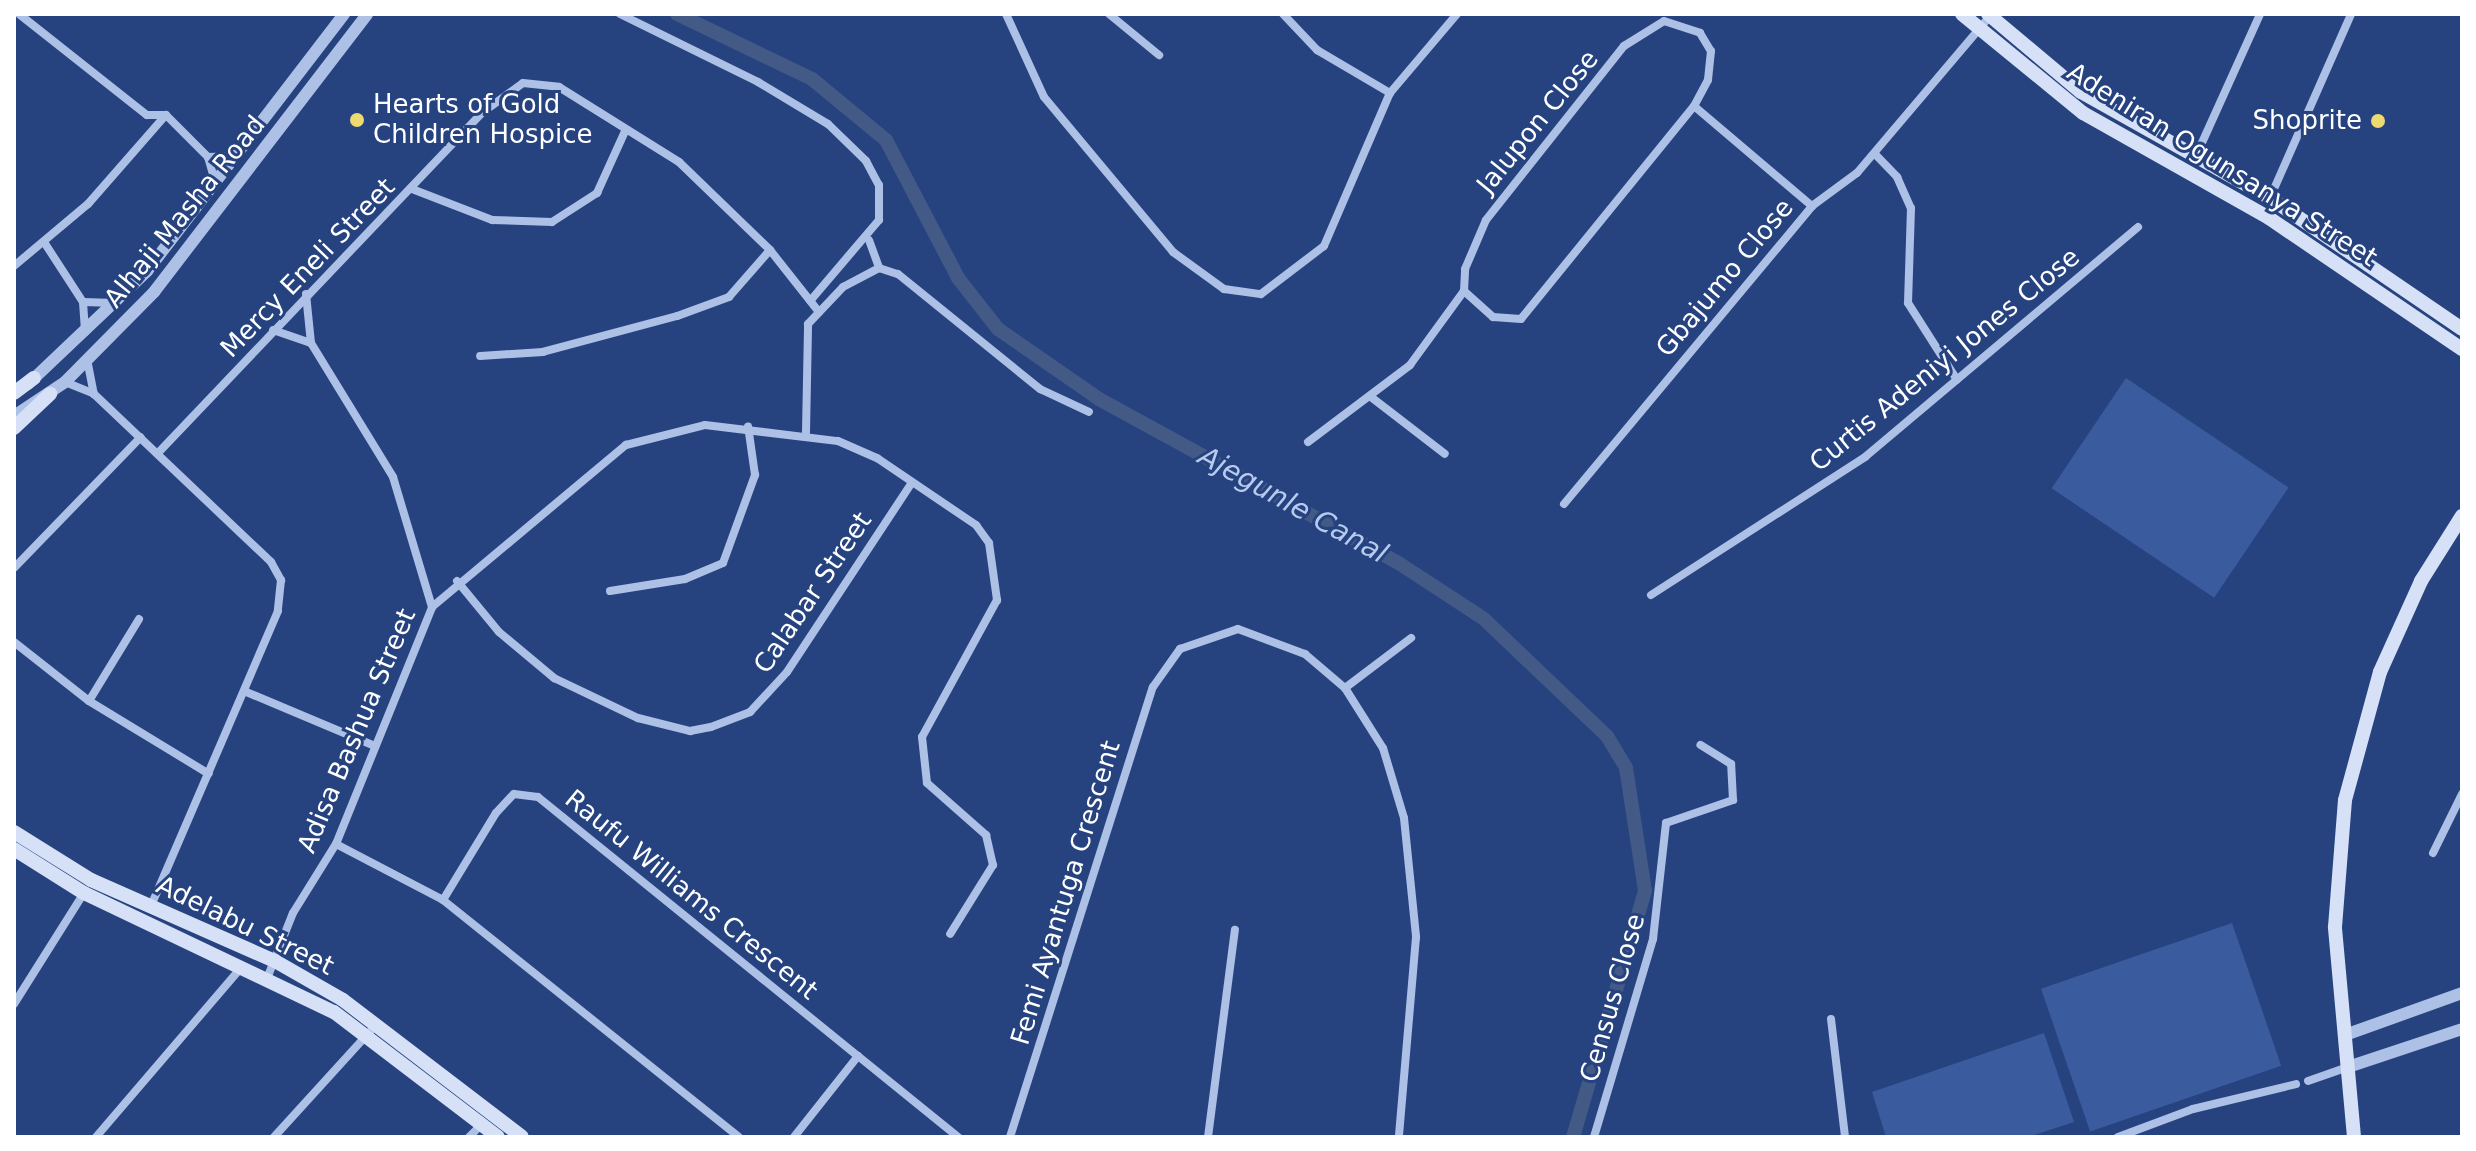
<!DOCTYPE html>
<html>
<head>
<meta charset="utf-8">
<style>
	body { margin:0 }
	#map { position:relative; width:2476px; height:1151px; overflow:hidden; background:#264380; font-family:"DejaVu Sans",sans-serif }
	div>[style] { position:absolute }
	.green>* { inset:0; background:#3a5b9e; transform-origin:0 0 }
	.canal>* { height:14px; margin:-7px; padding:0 7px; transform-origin:7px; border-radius:7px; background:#435986 }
	.minor>* { height:8px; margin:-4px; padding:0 4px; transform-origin:4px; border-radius:4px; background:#adc0e6 }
	.tertiary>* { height:12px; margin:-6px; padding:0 6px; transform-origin:6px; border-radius:6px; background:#adc0e6 }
	.secondary>* { height:14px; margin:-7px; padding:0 7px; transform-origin:7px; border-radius:7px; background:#d6e0f6 }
	.dots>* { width:22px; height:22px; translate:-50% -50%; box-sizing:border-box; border:4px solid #264380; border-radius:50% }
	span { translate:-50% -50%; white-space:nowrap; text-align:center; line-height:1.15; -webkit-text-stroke:6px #264380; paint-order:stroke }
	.poi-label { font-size:26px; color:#fff }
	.left { translate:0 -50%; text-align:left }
	.right { translate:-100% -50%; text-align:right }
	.street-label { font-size:26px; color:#fff }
	.water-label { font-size:28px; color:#b8cbee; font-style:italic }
	.frame { position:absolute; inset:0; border:16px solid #fff; pointer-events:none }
</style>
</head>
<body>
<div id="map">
	<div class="green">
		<i style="left:2126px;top:378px;width:196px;height:133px;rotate:34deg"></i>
		<i style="left:2232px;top:923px;width:151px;height:202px;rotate:71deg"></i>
		<i style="clip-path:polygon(2044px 1033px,2074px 1122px,2028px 1137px,1886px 1137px,1872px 1092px)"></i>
	</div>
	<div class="canal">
		<i style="left:677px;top:14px;width:150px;rotate:25.7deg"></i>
		<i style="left:812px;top:79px;width:96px;rotate:39.5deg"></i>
		<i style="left:886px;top:140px;width:156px;rotate:62.4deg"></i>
		<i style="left:958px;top:278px;width:65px;rotate:51.9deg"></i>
		<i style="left:998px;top:329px;width:123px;rotate:34.7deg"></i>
		<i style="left:1099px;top:399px;width:340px;rotate:28.7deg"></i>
		<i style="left:1397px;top:562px;width:104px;rotate:33.2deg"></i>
		<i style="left:1484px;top:619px;width:170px;rotate:43.6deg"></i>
		<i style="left:1607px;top:736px;width:37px;rotate:59deg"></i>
		<i style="left:1626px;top:768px;width:124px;rotate:81.2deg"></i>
		<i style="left:1645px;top:891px;width:256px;rotate:106.3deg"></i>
	</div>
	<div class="minor">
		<i style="left:19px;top:14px;width:163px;rotate:38.3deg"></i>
		<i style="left:147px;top:115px;width:19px"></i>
		<i style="left:166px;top:115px;width:59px;rotate:45deg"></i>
		<i style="left:208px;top:157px;width:26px;rotate:74deg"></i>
		<i style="left:620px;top:14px;width:154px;rotate:26.2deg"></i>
		<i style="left:758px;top:82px;width:82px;rotate:31deg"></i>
		<i style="left:828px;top:124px;width:53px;rotate:44.2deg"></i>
		<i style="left:866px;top:161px;width:27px;rotate:62deg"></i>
		<i style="left:879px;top:185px;width:35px;rotate:90deg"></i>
		<i style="left:879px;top:220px;width:106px;rotate:130.4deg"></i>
		<i style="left:1006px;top:14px;width:91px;rotate:65.4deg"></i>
		<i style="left:1044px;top:97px;width:202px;rotate:50.2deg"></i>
		<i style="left:1173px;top:252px;width:63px;rotate:36deg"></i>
		<i style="left:1224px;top:289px;width:37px;rotate:8deg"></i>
		<i style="left:1261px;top:294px;width:79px;rotate:-37.3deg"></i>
		<i style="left:1324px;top:246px;width:167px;rotate:-66.7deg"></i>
		<i style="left:1390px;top:93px;width:104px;rotate:-49.7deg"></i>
		<i style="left:1109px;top:14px;width:65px;rotate:39.4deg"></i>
		<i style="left:1283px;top:14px;width:50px;rotate:46.6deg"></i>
		<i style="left:1317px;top:50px;width:85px;rotate:30.5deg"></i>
		<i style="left:1664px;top:21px;width:38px;rotate:18deg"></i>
		<i style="left:1700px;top:33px;width:21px;rotate:59deg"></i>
		<i style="left:1711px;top:51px;width:29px;rotate:96deg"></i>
		<i style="left:1708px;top:80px;width:30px;rotate:118deg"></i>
		<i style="left:1694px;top:106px;width:274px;rotate:129.1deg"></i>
		<i style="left:1521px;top:319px;width:28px;rotate:-176deg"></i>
		<i style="left:1493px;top:317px;width:39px;rotate:-138deg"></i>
		<i style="left:1464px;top:291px;width:22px;rotate:-87deg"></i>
		<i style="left:1465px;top:269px;width:53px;rotate:-66.8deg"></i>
		<i style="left:1486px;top:220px;width:222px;rotate:-51.6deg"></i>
		<i style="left:1624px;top:46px;width:47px;rotate:-32deg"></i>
		<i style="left:1694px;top:106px;width:155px;rotate:40.3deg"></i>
		<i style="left:1875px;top:154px;width:32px;rotate:46deg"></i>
		<i style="left:1897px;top:177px;width:34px;rotate:66deg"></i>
		<i style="left:1911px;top:208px;width:95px;rotate:91.8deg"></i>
		<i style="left:1908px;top:303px;width:91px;rotate:57.5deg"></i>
		<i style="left:2196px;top:156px;width:156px;rotate:-65.7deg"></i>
		<i style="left:208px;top:157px;width:27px;rotate:-2deg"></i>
		<i style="left:412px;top:189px;width:86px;rotate:21.2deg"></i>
		<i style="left:492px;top:220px;width:60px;rotate:1.9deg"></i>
		<i style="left:552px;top:222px;width:54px;rotate:-32.8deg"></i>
		<i style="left:597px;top:193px;width:70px;rotate:-65.6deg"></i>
		<i style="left:2270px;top:198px;width:201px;rotate:-66.2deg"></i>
		<i style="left:869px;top:240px;width:30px;rotate:70deg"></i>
		<i style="left:44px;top:242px;width:72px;rotate:57deg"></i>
		<i style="left:83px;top:302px;width:30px;rotate:86deg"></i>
		<i style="left:770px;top:250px;width:79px;rotate:51.7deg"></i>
		<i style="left:14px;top:266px;width:97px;rotate:-40deg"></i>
		<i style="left:88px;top:204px;width:118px;rotate:-48.8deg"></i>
		<i style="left:306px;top:294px;width:49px;rotate:84.2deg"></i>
		<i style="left:311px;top:343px;width:157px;rotate:58.5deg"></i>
		<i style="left:393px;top:477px;width:136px;rotate:73.3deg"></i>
		<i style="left:83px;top:302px;width:32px;rotate:2deg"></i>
		<i style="left:273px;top:330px;width:40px;rotate:18.9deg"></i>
		<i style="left:87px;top:359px;width:36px;rotate:79deg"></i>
		<i style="left:65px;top:382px;width:31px;rotate:22deg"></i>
		<i style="left:94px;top:394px;width:244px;rotate:43.5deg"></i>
		<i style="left:271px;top:562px;width:21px;rotate:61deg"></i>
		<i style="left:281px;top:580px;width:31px;rotate:96deg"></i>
		<i style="left:278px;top:611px;width:323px;rotate:113.3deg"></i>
		<i style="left:1371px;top:397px;width:93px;rotate:37.6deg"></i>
		<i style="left:806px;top:432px;width:108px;rotate:-88.9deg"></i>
		<i style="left:808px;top:324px;width:51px;rotate:-46.6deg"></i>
		<i style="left:843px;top:287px;width:41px;rotate:-27.8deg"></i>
		<i style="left:879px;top:268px;width:20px;rotate:18deg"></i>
		<i style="left:898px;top:274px;width:183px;rotate:39deg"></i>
		<i style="left:1040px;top:389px;width:54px;rotate:25.1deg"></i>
		<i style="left:1308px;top:442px;width:128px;rotate:-37deg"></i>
		<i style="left:1410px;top:365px;width:92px;rotate:-53.9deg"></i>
		<i style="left:158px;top:453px;width:471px;rotate:-46.4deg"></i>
		<i style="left:483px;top:112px;width:49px;rotate:-35.9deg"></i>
		<i style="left:523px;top:83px;width:36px;rotate:6deg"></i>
		<i style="left:559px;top:87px;width:142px;rotate:32deg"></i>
		<i style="left:679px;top:162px;width:127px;rotate:44deg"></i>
		<i style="left:770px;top:250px;width:62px;rotate:131.1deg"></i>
		<i style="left:729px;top:297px;width:55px;rotate:159.9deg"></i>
		<i style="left:677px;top:316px;width:139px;rotate:165deg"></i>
		<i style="left:543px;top:352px;width:63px;rotate:176.4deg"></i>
		<i style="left:1564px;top:504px;width:388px;rotate:-50.2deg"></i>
		<i style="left:1812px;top:206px;width:56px;rotate:-36.3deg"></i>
		<i style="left:1857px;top:173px;width:206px;rotate:-49.7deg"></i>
		<i style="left:14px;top:568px;width:182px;rotate:-45.9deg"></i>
		<i style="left:457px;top:581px;width:66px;rotate:50.5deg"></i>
		<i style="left:499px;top:632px;width:72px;rotate:39.9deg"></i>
		<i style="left:554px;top:678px;width:93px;rotate:25.5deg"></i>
		<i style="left:638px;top:718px;width:54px;rotate:14deg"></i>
		<i style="left:690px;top:731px;width:21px;rotate:-11deg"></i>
		<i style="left:711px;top:727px;width:42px;rotate:-21deg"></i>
		<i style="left:750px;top:712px;width:54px;rotate:-47.2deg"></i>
		<i style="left:787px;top:672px;width:225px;rotate:-56.6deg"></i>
		<i style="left:610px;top:591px;width:76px;rotate:-9.1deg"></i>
		<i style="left:685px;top:579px;width:41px;rotate:-22.8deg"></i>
		<i style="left:723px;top:563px;width:94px;rotate:-70deg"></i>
		<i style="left:755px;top:475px;width:49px;rotate:-98.1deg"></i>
		<i style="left:1651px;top:595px;width:255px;rotate:-32.8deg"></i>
		<i style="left:1865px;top:457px;width:357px;rotate:-40.1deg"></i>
		<i style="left:14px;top:642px;width:95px;rotate:38.2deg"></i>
		<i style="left:89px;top:701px;width:140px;rotate:31.3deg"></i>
		<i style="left:1345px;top:688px;width:83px;rotate:-37.1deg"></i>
		<i style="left:244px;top:691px;width:142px;rotate:22.8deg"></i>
		<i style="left:89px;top:701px;width:96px;rotate:-58.6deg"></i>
		<i style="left:336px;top:844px;width:121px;rotate:27.6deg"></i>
		<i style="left:443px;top:900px;width:379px;rotate:38.7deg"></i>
		<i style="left:2433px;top:853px;width:66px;rotate:-63.8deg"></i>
		<i style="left:443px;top:900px;width:102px;rotate:-58.7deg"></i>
		<i style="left:496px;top:813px;width:26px;rotate:-47deg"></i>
		<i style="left:514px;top:794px;width:24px;rotate:7deg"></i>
		<i style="left:538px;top:797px;width:412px;rotate:39deg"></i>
		<i style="left:858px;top:1056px;width:103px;rotate:128.3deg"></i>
		<i style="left:268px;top:976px;width:68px;rotate:-68.4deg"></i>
		<i style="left:293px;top:913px;width:81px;rotate:-58.1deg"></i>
		<i style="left:336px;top:844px;width:256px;rotate:-67.9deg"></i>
		<i style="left:432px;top:607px;width:253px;rotate:-39.9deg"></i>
		<i style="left:626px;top:445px;width:81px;rotate:-14.2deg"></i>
		<i style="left:705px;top:425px;width:134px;rotate:6.9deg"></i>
		<i style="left:838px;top:441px;width:43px;rotate:23.6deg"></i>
		<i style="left:877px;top:458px;width:120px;rotate:34.1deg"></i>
		<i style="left:976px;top:525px;width:22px;rotate:54deg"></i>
		<i style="left:989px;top:543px;width:58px;rotate:82deg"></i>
		<i style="left:997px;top:600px;width:156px;rotate:118.7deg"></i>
		<i style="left:922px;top:737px;width:46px;rotate:83.8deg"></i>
		<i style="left:927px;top:783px;width:79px;rotate:41.4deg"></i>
		<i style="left:986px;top:835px;width:31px;rotate:77deg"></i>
		<i style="left:993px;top:865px;width:81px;rotate:121.9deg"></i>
		<i style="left:14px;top:1004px;width:131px;rotate:-57.8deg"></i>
		<i style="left:1831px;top:1019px;width:119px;rotate:83.2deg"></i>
		<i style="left:858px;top:1056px;width:129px;rotate:39deg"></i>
		<i style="left:2308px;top:1081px;width:42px;rotate:-19.3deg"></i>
		<i style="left:96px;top:1137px;width:223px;rotate:-49.4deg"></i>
		<i style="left:274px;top:1137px;width:153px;rotate:-47.7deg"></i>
		<i style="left:469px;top:1137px;width:18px;rotate:-45deg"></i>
		<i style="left:1010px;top:1137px;width:472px;rotate:-72.4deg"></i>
		<i style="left:1153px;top:687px;width:47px;rotate:-54.6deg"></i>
		<i style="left:1180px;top:649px;width:61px;rotate:-19deg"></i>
		<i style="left:1238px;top:629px;width:72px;rotate:20.5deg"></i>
		<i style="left:1305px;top:654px;width:52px;rotate:40.4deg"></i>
		<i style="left:1345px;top:688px;width:71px;rotate:57.7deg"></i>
		<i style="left:1383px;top:748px;width:73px;rotate:73.3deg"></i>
		<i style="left:1404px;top:818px;width:120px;rotate:84.2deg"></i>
		<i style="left:1416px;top:937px;width:201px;rotate:94.9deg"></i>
		<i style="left:1208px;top:1137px;width:209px;rotate:-82.6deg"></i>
		<i style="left:1594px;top:1137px;width:207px;rotate:-73.4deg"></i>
		<i style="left:1653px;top:939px;width:117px;rotate:-83.6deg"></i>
		<i style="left:1666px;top:823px;width:71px;rotate:-18.9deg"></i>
		<i style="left:1733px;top:800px;width:36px;rotate:-93deg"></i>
		<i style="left:1731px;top:764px;width:36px;rotate:-148deg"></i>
		<i style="left:2118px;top:1137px;width:80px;rotate:-20.5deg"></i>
		<i style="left:2193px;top:1109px;width:106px;rotate:-13.6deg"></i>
	</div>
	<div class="tertiary">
		<i style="left:28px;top:384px;width:164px;rotate:-43.5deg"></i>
		<i style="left:147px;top:271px;width:324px;rotate:-52.5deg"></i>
		<i style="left:14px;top:416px;width:61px;rotate:-33.7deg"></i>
		<i style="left:65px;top:382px;width:127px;rotate:-45.3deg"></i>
		<i style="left:154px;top:292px;width:350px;rotate:-52.5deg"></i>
		<i style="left:2345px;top:1035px;width:124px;rotate:-19.7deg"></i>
		<i style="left:2348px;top:1067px;width:120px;rotate:-18.4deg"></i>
	</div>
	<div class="secondary">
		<i style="left:1962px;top:14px;width:156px;rotate:39.3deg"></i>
		<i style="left:2083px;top:113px;width:214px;rotate:29.4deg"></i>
		<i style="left:2269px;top:218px;width:233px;rotate:34.2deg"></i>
		<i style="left:1988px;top:14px;width:121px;rotate:40deg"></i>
		<i style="left:2081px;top:92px;width:217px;rotate:29.3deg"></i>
		<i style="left:2270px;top:198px;width:232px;rotate:34.3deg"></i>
		<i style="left:14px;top:393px;width:25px;rotate:-37deg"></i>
		<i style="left:14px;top:428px;width:50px;rotate:-43.4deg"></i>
		<i style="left:14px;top:832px;width:91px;rotate:31.9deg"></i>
		<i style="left:91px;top:880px;width:201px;rotate:23.8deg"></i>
		<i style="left:275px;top:961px;width:78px;rotate:29.8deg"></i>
		<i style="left:343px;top:1000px;width:225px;rotate:37.4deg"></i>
		<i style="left:14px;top:849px;width:83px;rotate:32.2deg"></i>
		<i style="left:84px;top:893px;width:277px;rotate:25.5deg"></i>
		<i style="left:334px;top:1012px;width:206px;rotate:37.3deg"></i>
		<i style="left:2354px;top:1137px;width:211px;rotate:-95.2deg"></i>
		<i style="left:2335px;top:927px;width:127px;rotate:-85.5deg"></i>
		<i style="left:2345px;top:800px;width:133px;rotate:-74.7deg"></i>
		<i style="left:2380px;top:672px;width:100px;rotate:-65.7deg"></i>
		<i style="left:2421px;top:581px;width:77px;rotate:-57.8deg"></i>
	</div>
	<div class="dots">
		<i style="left:357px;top:120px;background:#efd971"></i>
		<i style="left:2378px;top:121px;background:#efd971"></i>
	</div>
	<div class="poi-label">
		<span class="left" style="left:373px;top:120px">Hearts of Gold<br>Children Hospice</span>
		<span class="right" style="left:2362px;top:121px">Shoprite</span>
	</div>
	<div class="street-label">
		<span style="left:1538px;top:122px;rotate:-51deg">Jalupon Close</span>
		<span style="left:2222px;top:165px;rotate:32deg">Adeniran Ogunsanya Street</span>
		<span style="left:185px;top:212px;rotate:-51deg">Alhaji Masha Road</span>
		<span style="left:308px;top:268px;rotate:-46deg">Mercy Eneli Street</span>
		<span style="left:1725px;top:278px;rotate:-50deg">Gbajumo Close</span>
		<span style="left:1945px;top:360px;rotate:-39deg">Curtis Adeniyi Jones Close</span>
		<span style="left:813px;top:593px;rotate:-56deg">Calabar Street</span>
		<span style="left:357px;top:731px;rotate:-67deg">Adisa Bashua Street</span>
		<span style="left:1066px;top:893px;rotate:-73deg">Femi Ayantuga Crescent</span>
		<span style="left:691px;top:895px;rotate:39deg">Raufu Williams Crescent</span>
		<span style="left:245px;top:926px;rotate:26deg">Adelabu Street</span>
		<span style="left:1613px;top:998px;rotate:-74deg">Census Close</span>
	</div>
	<div class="water-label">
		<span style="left:1293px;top:505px;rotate:29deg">Ajegunle Canal</span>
	</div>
	<div class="frame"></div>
</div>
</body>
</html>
